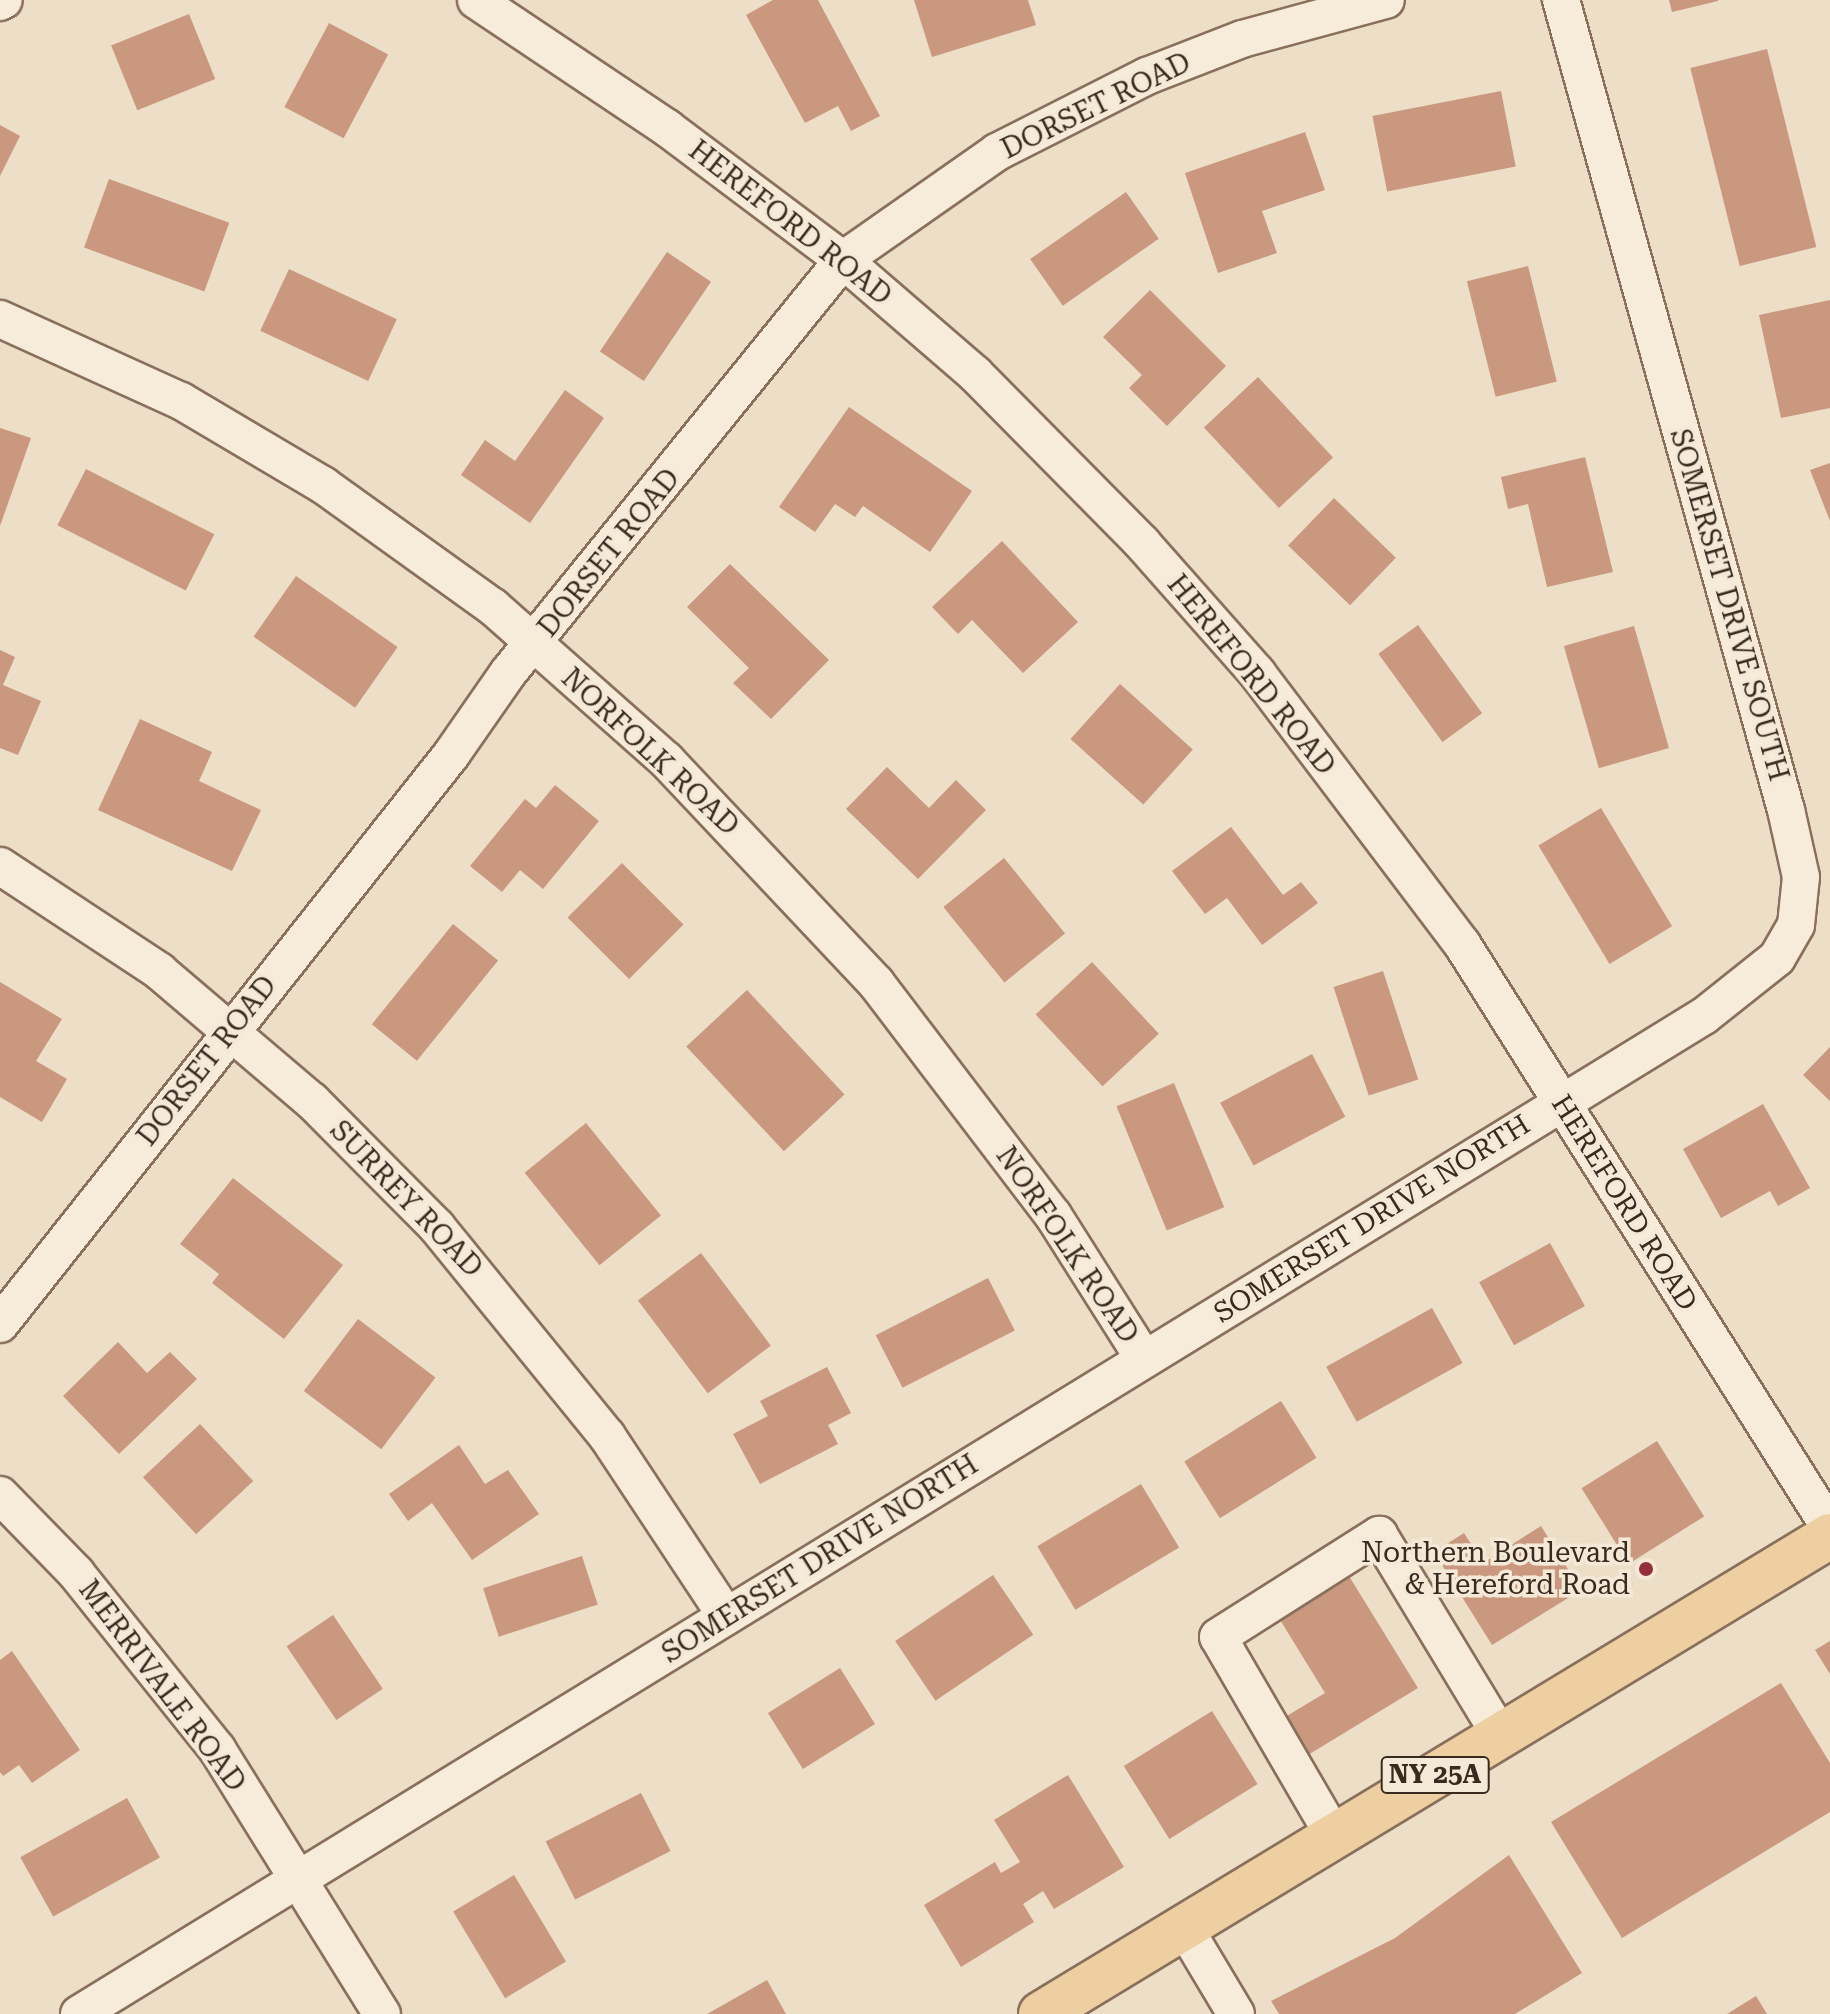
<!DOCTYPE html>
<html>
<head>
<meta charset="utf-8">
<style>
	body { margin:0 }
	#map { position:relative; width:1830px; height:2014px; overflow:hidden; background:#eddec7; font-family:"Roboto Serif",serif }
	div>[style] { position:absolute }
	.building>* { inset:0; background:#c9987f; transform-origin:0 0 }
	.roads { filter:drop-shadow(2px 0 #88705d) drop-shadow(-2px 0 #88705d) drop-shadow(0 2px #88705d) drop-shadow(0 -2px #88705d) }
	.minor>* { height:36px; margin:-18px; padding:0 18px; transform-origin:18px; border-radius:18px; background:#f7ecda }
	.major>* { height:44px; margin:-22px; padding:0 22px; transform-origin:22px; border-radius:22px; background:#edcfa1 }
	.dots>* { width:22px; height:22px; translate:-50% -50%; box-sizing:border-box; border:4px solid #f4e9d7; border-radius:50% }
	span { translate:-50% -50%; white-space:nowrap; text-align:center; line-height:1.15; -webkit-text-stroke:7px #f4e9d7; paint-order:stroke }
	.shield-label span { padding:2px 6px; background:#f4e9d7; border:2px solid; border-radius:6px; -webkit-text-stroke-width:0 }
	.shield-label { font-size:26px; color:#392a20; font-weight:700 }
	.street-label { font-size:28px; color:#392a20 }
	.poi-label { font-size:28px; color:#392a20 }
	.right { translate:-100% -50%; text-align:right }
</style>
</head>
<body>
<div id="map">
	<div class="building">
		<i style="clip-path:polygon(773px 0,818px 0,880px 116px,851px 131px,838px 106px,805px 123px,746px 15px)"></i>
		<i style="clip-path:polygon(914px 0,1028px 0,1036px 25px,932px 57px)"></i>
		<i style="clip-path:polygon(1669px 0,1718px 0,1718px 1px,1672px 12px)"></i>
		<i style="left:189px;top:14px;width:70px;height:84px;rotate:68deg"></i>
		<i style="left:329px;top:23px;width:67px;height:95px;rotate:28deg"></i>
		<i style="left:1767px;top:49px;width:204px;height:79px;rotate:76deg"></i>
		<i style="left:1501px;top:91px;width:77px;height:131px;rotate:79deg"></i>
		<i style="clip-path:polygon(0 125px,20px 136px,0 176px)"></i>
		<i style="clip-path:polygon(1305px 132px,1325px 190px,1262px 211px,1277px 253px,1218px 273px,1185px 173px)"></i>
		<i style="left:109px;top:179px;width:128px;height:73px;rotate:20deg"></i>
		<i style="left:1126px;top:192px;width:57px;height:117px;rotate:55deg"></i>
		<i style="left:667px;top:252px;width:53px;height:120px;rotate:34deg"></i>
		<i style="left:1528px;top:266px;width:119px;height:63px;rotate:76deg"></i>
		<i style="left:289px;top:269px;width:119px;height:68px;rotate:25deg"></i>
		<i style="clip-path:polygon(1150px 290px,1226px 366px,1167px 426px,1129px 388px,1142px 375px,1103px 337px)"></i>
		<i style="clip-path:polygon(1830px 300px,1830px 408px,1781px 418px,1759px 315px)"></i>
		<i style="left:1258px;top:377px;width:110px;height:74px;rotate:47deg"></i>
		<i style="clip-path:polygon(565px 390px,604px 418px,530px 523px,461px 475px,485px 440px,515px 461px)"></i>
		<i style="clip-path:polygon(849px 407px,972px 491px,930px 552px,863px 506px,855px 517px,835px 504px,815px 532px,779px 507px)"></i>
		<i style="clip-path:polygon(0 428px,31px 438px,0 526px)"></i>
		<i style="clip-path:polygon(1585px 457px,1613px 572px,1547px 587px,1528px 504px,1508px 509px,1501px 477px)"></i>
		<i style="clip-path:polygon(1830px 463px,1830px 521px,1810px 470px)"></i>
		<i style="left:86px;top:469px;width:144px;height:63px;rotate:27deg"></i>
		<i style="left:1334px;top:498px;width:86px;height:66px;rotate:44deg"></i>
		<i style="clip-path:polygon(1002px 541px,1078px 622px,1023px 673px,972px 620px,958px 634px,932px 607px)"></i>
		<i style="clip-path:polygon(730px 564px,829px 660px,771px 719px,733px 683px,749px 668px,687px 607px)"></i>
		<i style="left:296px;top:576px;width:124px;height:74px;rotate:35deg"></i>
		<i style="left:1418px;top:625px;width:109px;height:49px;rotate:54deg"></i>
		<i style="left:1634px;top:626px;width:127px;height:73px;rotate:74deg"></i>
		<i style="clip-path:polygon(0 650px,15px 657px,3px 685px,41px 701px,18px 755px,0 748px)"></i>
		<i style="left:1120px;top:684px;width:98px;height:74px;rotate:42deg"></i>
		<i style="clip-path:polygon(140px 719px,212px 752px,199px 781px,261px 810px,232px 871px,98px 810px)"></i>
		<i style="clip-path:polygon(887px 767px,929px 808px,956px 780px,986px 810px,918px 879px,846px 809px)"></i>
		<i style="clip-path:polygon(555px 785px,599px 821px,543px 889px,520px 870px,502px 892px,470px 866px,525px 799px,536px 808px)"></i>
		<i style="left:1601px;top:808px;width:138px;height:73px;rotate:59deg"></i>
		<i style="clip-path:polygon(1231px 827px,1283px 895px,1301px 882px,1318px 903px,1262px 945px,1227px 898px,1205px 914px,1172px 871px)"></i>
		<i style="left:1004px;top:858px;width:97px;height:78px;rotate:51deg"></i>
		<i style="left:622px;top:863px;width:87px;height:77px;rotate:45deg"></i>
		<i style="left:453px;top:924px;width:58px;height:129px;rotate:39deg"></i>
		<i style="left:1092px;top:962px;width:98px;height:77px;rotate:47deg"></i>
		<i style="left:1383px;top:971px;width:114px;height:52px;rotate:72deg"></i>
		<i style="clip-path:polygon(0 982px,62px 1019px,36px 1061px,67px 1079px,42px 1122px,0 1097px)"></i>
		<i style="left:747px;top:990px;width:143px;height:83px;rotate:47deg"></i>
		<i style="clip-path:polygon(1830px 1047px,1830px 1101px,1803px 1075px)"></i>
		<i style="left:1312px;top:1054px;width:71px;height:104px;rotate:62deg"></i>
		<i style="left:1174px;top:1083px;width:134px;height:62px;rotate:68deg"></i>
		<i style="clip-path:polygon(1763px 1104px,1810px 1188px,1778px 1206px,1770px 1191px,1721px 1218px,1683px 1149px)"></i>
		<i style="left:586px;top:1123px;width:119px;height:79px;rotate:51deg"></i>
		<i style="clip-path:polygon(233px 1178px,343px 1265px,284px 1339px,212px 1283px,219px 1274px,180px 1244px)"></i>
		<i style="left:1550px;top:1243px;width:72px;height:81px;rotate:61deg"></i>
		<i style="left:701px;top:1253px;width:116px;height:79px;rotate:53deg"></i>
		<i style="left:988px;top:1278px;width:59px;height:126px;rotate:63deg"></i>
		<i style="left:1432px;top:1308px;width:63px;height:121px;rotate:61deg"></i>
		<i style="left:358px;top:1319px;width:97px;height:90px;rotate:37deg"></i>
		<i style="clip-path:polygon(118px 1342px,147px 1373px,170px 1352px,197px 1379px,119px 1454px,63px 1396px)"></i>
		<i style="clip-path:polygon(827px 1367px,851px 1413px,828px 1425px,838px 1444px,760px 1484px,733px 1434px,768px 1416px,760px 1401px)"></i>
		<i style="left:1281px;top:1401px;width:67px;height:114px;rotate:58deg"></i>
		<i style="left:200px;top:1424px;width:78px;height:78px;rotate:47deg"></i>
		<i style="left:1657px;top:1441px;width:89px;height:89px;rotate:58deg"></i>
		<i style="clip-path:polygon(459px 1445px,485px 1484px,508px 1470px,539px 1514px,472px 1560px,432px 1503px,408px 1521px,389px 1494px)"></i>
		<i style="left:1141px;top:1484px;width:74px;height:121px;rotate:59deg"></i>
		<i style="clip-path:polygon(1541px 1526px,1581px 1590px,1492px 1645px,1434px 1552px,1464px 1533px,1483px 1563px)"></i>
		<i style="left:582px;top:1556px;width:51px;height:104px;rotate:72deg"></i>
		<i style="clip-path:polygon(1344px 1568px,1418px 1688px,1303px 1758px,1280px 1720px,1325px 1693px,1274px 1610px)"></i>
		<i style="left:993px;top:1575px;width:72px;height:118px;rotate:56deg"></i>
		<i style="left:333px;top:1615px;width:89px;height:56px;rotate:56deg"></i>
		<i style="clip-path:polygon(1830px 1641px,1830px 1674px,1815px 1650px)"></i>
		<i style="clip-path:polygon(12px 1651px,80px 1750px,32px 1783px,19px 1765px,3px 1776px,0 1772px,0 1660px)"></i>
		<i style="left:840px;top:1668px;width:66px;height:85px;rotate:58deg"></i>
		<i style="clip-path:polygon(1781px 1683px,1830px 1763px,1830px 1812px,1622px 1938px,1551px 1822px)"></i>
		<i style="left:1212px;top:1711px;width:86px;height:104px;rotate:58deg"></i>
		<i style="clip-path:polygon(1068px 1775px,1124px 1867px,1054px 1909px,1043px 1891px,1023px 1904px,1034px 1922px,961px 1967px,924px 1905px,995px 1862px,1001px 1873px,1020px 1862px,994px 1820px)"></i>
		<i style="left:641px;top:1793px;width:65px;height:107px;rotate:63deg"></i>
		<i style="left:127px;top:1798px;width:68px;height:122px;rotate:61deg"></i>
		<i style="clip-path:polygon(1509px 1855px,1582px 1973px,1515px 2014px,1279px 2014px,1271px 2001px,1395px 1938px)"></i>
		<i style="left:514px;top:1875px;width:101px;height:71px;rotate:59deg"></i>
		<i style="clip-path:polygon(767px 1980px,786px 2014px,707px 2014px)"></i>
		<i style="clip-path:polygon(1756px 1996px,1767px 2014px,1727px 2014px)"></i>
	</div>
	<div class="roads">
		<div class="minor">
			<i style="left:476px;top:0;width:230px;rotate:33.8deg"></i>
			<i style="left:667px;top:128px;width:220px;rotate:36.9deg"></i>
			<i style="left:843px;top:260px;width:174px;rotate:40.8deg"></i>
			<i style="left:975px;top:374px;width:238px;rotate:45.3deg"></i>
			<i style="left:1142px;top:543px;width:174px;rotate:48.5deg"></i>
			<i style="left:1257px;top:673px;width:340px;rotate:52.9deg"></i>
			<i style="left:1462px;top:944px;width:690px;rotate:57.78deg"></i>
			<i style="left:0;top:2px;width:4px;rotate:-27deg"></i>
			<i style="left:0;top:319px;width:199px;rotate:24.4deg"></i>
			<i style="left:181px;top:401px;width:165px;rotate:30.6deg"></i>
			<i style="left:323px;top:485px;width:209px;rotate:35.7deg"></i>
			<i style="left:493px;top:607px;width:231px;rotate:41.5deg"></i>
			<i style="left:666px;top:760px;width:306px;rotate:46.7deg"></i>
			<i style="left:876px;top:983px;width:292px;rotate:52.7deg"></i>
			<i style="left:1053px;top:1215px;width:170px;rotate:57.7deg"></i>
			<i style="left:0;top:866px;width:191px;rotate:33.4deg"></i>
			<i style="left:159px;top:971px;width:201px;rotate:40.4deg"></i>
			<i style="left:312px;top:1101px;width:177px;rotate:45.2deg"></i>
			<i style="left:437px;top:1227px;width:269px;rotate:50.9deg"></i>
			<i style="left:607px;top:1436px;width:216px;rotate:56.5deg"></i>
			<i style="left:0;top:1324px;width:726px;rotate:-51.6deg"></i>
			<i style="left:451px;top:755px;width:100px;rotate:-55.2deg"></i>
			<i style="left:508px;top:673px;width:532px;rotate:-50.95deg"></i>
			<i style="left:843px;top:260px;width:188px;rotate:-35deg"></i>
			<i style="left:997px;top:152px;width:168px;rotate:-26.9deg"></i>
			<i style="left:1147px;top:76px;width:102px;rotate:-21.3deg"></i>
			<i style="left:1242px;top:39px;width:149px;rotate:-15.2deg"></i>
			<i style="left:0;top:1495px;width:109px;rotate:45.7deg"></i>
			<i style="left:76px;top:1573px;width:226px;rotate:51.3deg"></i>
			<i style="left:217px;top:1749px;width:312px;rotate:58.1deg"></i>
			<i style="left:1334px;top:1836px;width:230px;rotate:-120.2deg"></i>
			<i style="left:1218px;top:1637px;width:191px;rotate:-32.4deg"></i>
			<i style="left:1379px;top:1535px;width:234px;rotate:58.8deg"></i>
			<i style="left:1184px;top:1927px;width:101px;rotate:59.1deg"></i>
			<i style="left:79px;top:2014px;width:1907px;rotate:-31.56deg"></i>
			<i style="left:1704px;top:1016px;width:93px;rotate:-38.5deg"></i>
			<i style="left:1777px;top:958px;width:38px;rotate:-60deg"></i>
			<i style="left:1796px;top:925px;width:48px;rotate:-84.1deg"></i>
			<i style="left:1801px;top:877px;width:69px;rotate:-102.6deg"></i>
			<i style="left:1786px;top:810px;width:841px;rotate:-105.52deg"></i>
		</div>
		<div class="major">
			<i style="left:1041px;top:2014px;width:922px;rotate:-31.21deg"></i>
		</div>
	</div>
	<div class="dots">
		<i style="left:1646px;top:1569px;background:#943039"></i>
	</div>
	<div class="shield-label">
		<span style="left:1435px;top:1775px">NY 25A</span>
	</div>
	<div class="street-label">
		<span style="left:1096px;top:106px;rotate:-26deg">DORSET ROAD</span>
		<span style="left:790px;top:223px;rotate:38deg">HEREFORD ROAD</span>
		<span style="left:609px;top:553px;rotate:-51deg">DORSET ROAD</span>
		<span style="left:1729px;top:605px;rotate:74deg">SOMERSET DRIVE SOUTH</span>
		<span style="left:1251px;top:675px;rotate:51deg">HEREFORD ROAD</span>
		<span style="left:650px;top:752px;rotate:43deg">NORFOLK ROAD</span>
		<span style="left:207px;top:1061px;rotate:-52deg">DORSET ROAD</span>
		<span style="left:406px;top:1199px;rotate:46deg">SURREY ROAD</span>
		<span style="left:1624px;top:1203px;rotate:58deg">HEREFORD ROAD</span>
		<span style="left:1372px;top:1219px;rotate:-32deg">SOMERSET DRIVE NORTH</span>
		<span style="left:1067px;top:1245px;rotate:56deg">NORFOLK ROAD</span>
		<span style="left:820px;top:1559px;rotate:-32deg">SOMERSET DRIVE NORTH</span>
		<span style="left:162px;top:1686px;rotate:53deg">MERRIVALE ROAD</span>
	</div>
	<div class="poi-label">
		<span class="right" style="left:1630px;top:1569px">Northern Boulevard<br>&amp; Hereford Road</span>
	</div>
</div>
</body>
</html>
